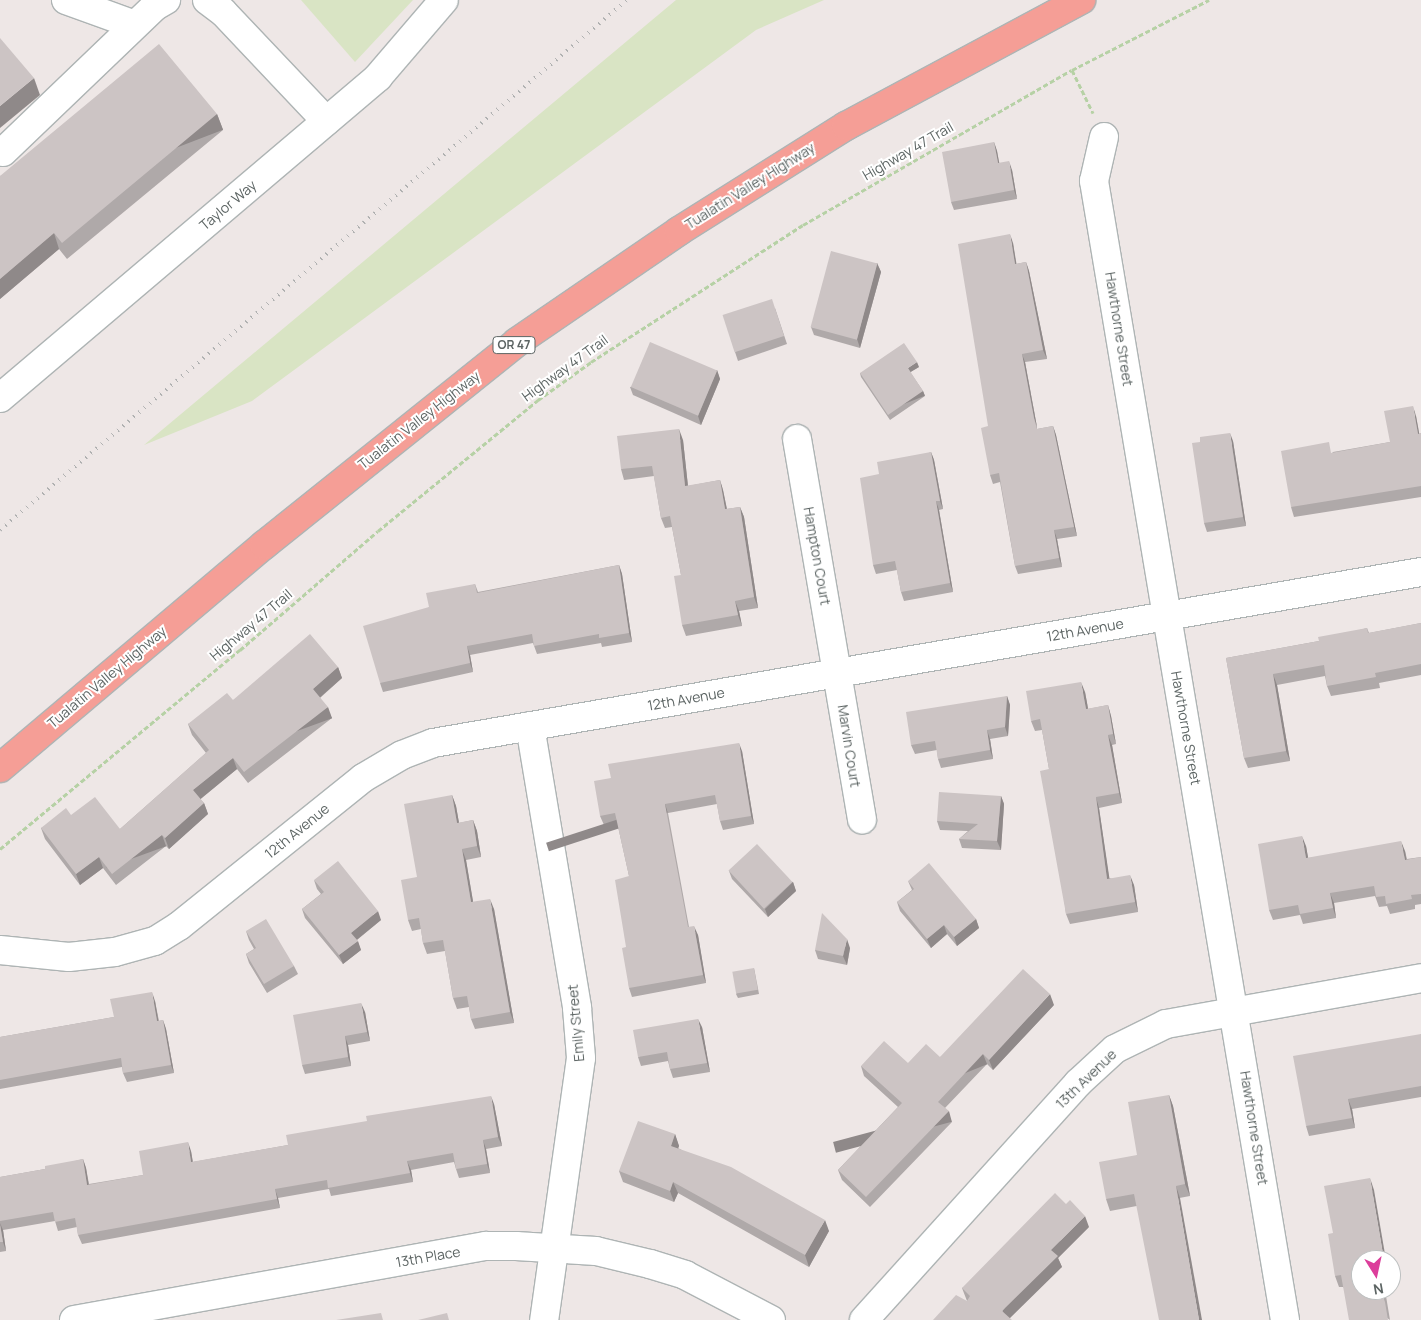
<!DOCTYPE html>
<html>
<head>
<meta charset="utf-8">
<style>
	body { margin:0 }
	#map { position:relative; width:1421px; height:1320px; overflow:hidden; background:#eee7e6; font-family:Manrope,sans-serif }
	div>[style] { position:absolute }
	.green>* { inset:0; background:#d9e4c4 }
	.path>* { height:3px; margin-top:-1.5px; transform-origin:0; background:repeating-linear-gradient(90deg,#b6d1a5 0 5px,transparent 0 7.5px) }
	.roads { filter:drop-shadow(1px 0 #aeb4b4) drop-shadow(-1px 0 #aeb4b4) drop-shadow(0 1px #aeb4b4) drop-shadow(0 -1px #aeb4b4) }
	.minor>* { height:28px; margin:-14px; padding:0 14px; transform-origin:14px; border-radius:14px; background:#fff }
	.highway>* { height:28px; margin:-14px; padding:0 14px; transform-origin:14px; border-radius:14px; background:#f59e96 }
	.rail>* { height:4px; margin-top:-2px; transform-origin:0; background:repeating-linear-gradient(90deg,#b0b1b1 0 1px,transparent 0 7px) }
	.wall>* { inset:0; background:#afa9a9 }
	.shaded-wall>* { inset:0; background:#8f8989; transform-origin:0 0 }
	.building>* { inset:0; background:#ccc4c4; transform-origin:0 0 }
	span { translate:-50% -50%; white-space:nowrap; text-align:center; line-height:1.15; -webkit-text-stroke:4px #fff; paint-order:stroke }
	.shield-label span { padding:1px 4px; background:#fff; border:1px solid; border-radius:4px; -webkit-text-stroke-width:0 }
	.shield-label { font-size:12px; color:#5d6564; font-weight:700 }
	.street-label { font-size:14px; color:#5d6564 }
	.north { position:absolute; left:1351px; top:1250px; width:50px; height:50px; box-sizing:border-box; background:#fff; border:1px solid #bec1c1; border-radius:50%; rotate:170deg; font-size:14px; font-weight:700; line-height:20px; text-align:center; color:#5d6564 }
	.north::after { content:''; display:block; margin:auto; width:18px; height:22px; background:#dc3e9b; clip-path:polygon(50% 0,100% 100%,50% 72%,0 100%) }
</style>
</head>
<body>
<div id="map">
	<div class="green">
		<i style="clip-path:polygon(301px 0,413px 0,355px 62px)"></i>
		<i style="clip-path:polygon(676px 0,824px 0,756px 30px,252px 401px,144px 445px)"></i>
	</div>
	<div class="path">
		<i style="left:1072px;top:70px;width:48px;rotate:64deg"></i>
		<i style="left:0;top:849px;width:312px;rotate:-39.7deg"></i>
		<i style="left:240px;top:650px;width:182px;rotate:-40.8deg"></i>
		<i style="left:378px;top:531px;width:207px;rotate:-39.3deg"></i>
		<i style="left:538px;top:400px;width:65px;rotate:-35.6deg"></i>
		<i style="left:591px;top:362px;width:252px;rotate:-32.9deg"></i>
		<i style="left:803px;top:225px;width:310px;rotate:-30deg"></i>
		<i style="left:1072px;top:70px;width:154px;rotate:-27.1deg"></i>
	</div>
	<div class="roads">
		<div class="minor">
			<i style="left:66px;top:0;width:73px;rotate:19.9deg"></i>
			<i style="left:207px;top:0;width:20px;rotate:37deg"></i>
			<i style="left:223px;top:12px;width:150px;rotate:46.6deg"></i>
			<i style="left:1104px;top:137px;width:45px;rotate:102.8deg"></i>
			<i style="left:1094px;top:181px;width:1155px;rotate:80.48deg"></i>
			<i style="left:3px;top:152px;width:209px;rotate:-43.8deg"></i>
			<i style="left:154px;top:7px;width:14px;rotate:-30deg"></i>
			<i style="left:0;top:398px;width:496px;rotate:-40.3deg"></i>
			<i style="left:378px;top:77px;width:101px;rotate:-49.4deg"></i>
			<i style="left:797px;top:439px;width:386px;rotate:80.3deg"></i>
			<i style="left:530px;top:726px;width:286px;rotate:80.5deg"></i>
			<i style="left:577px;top:1008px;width:50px;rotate:85.4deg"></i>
			<i style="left:581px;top:1058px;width:265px;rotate:98deg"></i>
			<i style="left:0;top:950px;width:69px;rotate:5.8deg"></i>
			<i style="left:69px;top:957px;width:46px;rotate:-6.2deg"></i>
			<i style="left:115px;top:952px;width:41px;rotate:-15.4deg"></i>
			<i style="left:155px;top:941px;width:28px;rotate:-32deg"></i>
			<i style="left:179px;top:926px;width:236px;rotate:-38.8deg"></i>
			<i style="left:363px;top:778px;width:45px;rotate:-30.5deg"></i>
			<i style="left:402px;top:755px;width:33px;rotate:-21deg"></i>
			<i style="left:433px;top:743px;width:1003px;rotate:-9.82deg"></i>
			<i style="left:74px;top:1320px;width:419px;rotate:-10.2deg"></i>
			<i style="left:486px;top:1246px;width:30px"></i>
			<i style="left:516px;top:1246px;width:80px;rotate:3.6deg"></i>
			<i style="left:596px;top:1251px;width:56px;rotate:13.5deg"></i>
			<i style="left:650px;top:1264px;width:37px;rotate:17deg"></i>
			<i style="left:685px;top:1275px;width:97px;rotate:27.6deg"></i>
			<i style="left:864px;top:1320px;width:319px;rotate:-47.9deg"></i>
			<i style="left:1078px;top:1083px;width:50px;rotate:-42.6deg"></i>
			<i style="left:1115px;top:1049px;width:57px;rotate:-26.1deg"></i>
			<i style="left:1166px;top:1024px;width:259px;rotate:-10.2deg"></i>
		</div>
		<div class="highway">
			<i style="left:0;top:768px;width:346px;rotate:-40.2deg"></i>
			<i style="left:264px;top:545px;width:324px;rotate:-38.7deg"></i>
			<i style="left:517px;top:342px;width:196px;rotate:-34.4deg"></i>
			<i style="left:679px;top:231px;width:197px;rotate:-32.2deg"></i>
			<i style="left:846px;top:126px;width:267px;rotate:-28.2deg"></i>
		</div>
	</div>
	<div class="rail">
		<i style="left:0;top:530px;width:821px;rotate:-40.21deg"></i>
	</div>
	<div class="wall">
		<i style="clip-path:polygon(217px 114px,223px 130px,67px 259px,59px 249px,0 299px,0 176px)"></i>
		<i style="clip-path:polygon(994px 142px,997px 151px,999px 163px,1012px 170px,1017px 199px,954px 210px,951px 202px)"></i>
		<i style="clip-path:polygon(1013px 243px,1016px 264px,1026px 262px,1029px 271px,1047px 359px,1025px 362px,1037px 427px,1037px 429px,1053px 426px,1056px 435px,1077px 536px,1057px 539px,1062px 567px,1018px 574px,1015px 566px,1000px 482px,993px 484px,990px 475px,988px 426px)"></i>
		<i style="clip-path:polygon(877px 263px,881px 272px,860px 348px,814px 335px,811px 327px)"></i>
		<i style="clip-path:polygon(775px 308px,787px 344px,738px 361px,735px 352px)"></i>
		<i style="clip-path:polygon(919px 367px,910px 372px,923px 391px,925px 396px,890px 420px,861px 377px,860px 373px)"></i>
		<i style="clip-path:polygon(717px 370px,720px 379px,701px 425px,633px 395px,630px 387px)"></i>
		<i style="clip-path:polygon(1416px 416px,1419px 434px,1421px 433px,1421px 497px,1294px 517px,1291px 507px,1333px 452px,1390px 442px)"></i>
		<i style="clip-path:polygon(683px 440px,688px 486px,720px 480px,723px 490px,727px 509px,740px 507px,744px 517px,758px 608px,739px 611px,742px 626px,686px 636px,682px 625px,681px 575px,672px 527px,665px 528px,661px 518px,654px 476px,624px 480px,621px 469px)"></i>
		<i style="clip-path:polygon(1233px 441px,1246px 526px,1207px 532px,1204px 523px)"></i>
		<i style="clip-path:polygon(931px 452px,934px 460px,943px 509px,939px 510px,953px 592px,904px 601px,901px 592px,897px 570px,876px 574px,873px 565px,879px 474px)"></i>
		<i style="clip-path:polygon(619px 565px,622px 574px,632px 642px,602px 647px,601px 643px,537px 654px,533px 643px,470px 655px,473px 672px,383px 692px,380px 683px,429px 607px,475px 584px,478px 592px)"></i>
		<i style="clip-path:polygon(1421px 623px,1421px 675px,1379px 683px,1380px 688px,1331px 696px,1327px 686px,1325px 676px,1277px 685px,1290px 761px,1248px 768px,1244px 758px,1226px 658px,1319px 641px,1367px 628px,1369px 633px)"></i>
		<i style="clip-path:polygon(338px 667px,342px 678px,320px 698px,332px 718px,248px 783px,237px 769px,200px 799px,204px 803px,208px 814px,169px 849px,166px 846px,116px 885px,103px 868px,80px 885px,45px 839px,41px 828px,71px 815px,120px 829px,206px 753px,192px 735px,188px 724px,233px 700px)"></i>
		<i style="clip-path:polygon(1085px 692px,1088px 709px,1108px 705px,1111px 716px,1116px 744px,1112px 745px,1122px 803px,1099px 808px,1109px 878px,1134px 885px,1138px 912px,1070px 924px,1066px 914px,1049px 769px,1042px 730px,1035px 731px,1031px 721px)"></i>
		<i style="clip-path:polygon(1007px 696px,1010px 705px,1008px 736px,990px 739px,993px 759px,941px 768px,938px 759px,937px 750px,915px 754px,911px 745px)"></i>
		<i style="clip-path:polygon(742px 751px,754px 824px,723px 830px,720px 821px,717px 804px,668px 813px,689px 927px,698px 935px,706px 983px,632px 997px,629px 988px,626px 947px,629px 876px,617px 822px,604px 825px,600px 816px,611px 778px)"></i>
		<i style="clip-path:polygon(452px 795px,456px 806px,459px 823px,473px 820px,477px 831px,481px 857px,466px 860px,473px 902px,494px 909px,514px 1023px,475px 1029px,471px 1019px,469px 1007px,457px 1009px,453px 998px,445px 951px,427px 954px,423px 943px,421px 929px,412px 931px,408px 920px,417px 877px)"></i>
		<i style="clip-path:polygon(1001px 796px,1004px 804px,1001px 850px,962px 848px,959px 839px,968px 831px,940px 830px,937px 821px)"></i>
		<i style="clip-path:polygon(1306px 846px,1308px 858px,1405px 851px,1407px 859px,1421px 857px,1421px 904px,1415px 905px,1415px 909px,1390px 914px,1387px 906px,1379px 907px,1375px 896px,1334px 903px,1336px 918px,1303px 924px,1300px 915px,1273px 920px,1269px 910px)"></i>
		<i style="clip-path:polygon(729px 871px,793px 882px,796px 891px,768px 917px,732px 879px)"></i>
		<i style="clip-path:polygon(314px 880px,381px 920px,357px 940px,361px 950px,343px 964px,305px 918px,302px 909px,321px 894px,317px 889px)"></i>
		<i style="clip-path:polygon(908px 881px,976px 919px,979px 928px,957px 946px,947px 934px,931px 948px,900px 911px,897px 902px,912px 890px)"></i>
		<i style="clip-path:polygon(246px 931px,294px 966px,298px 974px,267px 993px,249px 963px,246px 954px,254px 949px,249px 940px)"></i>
		<i style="clip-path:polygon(850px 948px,847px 965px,818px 959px,815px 950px)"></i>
		<i style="clip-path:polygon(754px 968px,755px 973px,759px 994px,738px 998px,736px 994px)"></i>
		<i style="clip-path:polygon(155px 1001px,159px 1021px,163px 1020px,166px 1029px,174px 1073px,127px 1082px,123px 1073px,122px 1067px,0 1089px,0 1037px,114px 1017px)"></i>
		<i style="clip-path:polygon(1054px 1005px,993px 1070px,987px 1064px,945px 1108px,952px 1122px,870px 1207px,842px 1180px,838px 1170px,898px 1107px,864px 1076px,861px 1066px,908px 1063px,940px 1057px)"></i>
		<i style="clip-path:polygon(365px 1012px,370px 1041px,348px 1045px,351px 1066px,305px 1074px,302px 1065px)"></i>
		<i style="clip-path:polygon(702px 1027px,710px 1072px,673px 1078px,670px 1069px,668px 1061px,641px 1066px,638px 1057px)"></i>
		<i style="clip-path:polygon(1421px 1034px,1421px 1097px,1352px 1109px,1355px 1128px,1309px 1136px,1306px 1126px)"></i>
		<i style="clip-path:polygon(1169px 1095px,1173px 1106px,1190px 1196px,1110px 1211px,1106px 1199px,1137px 1155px)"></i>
		<i style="clip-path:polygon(494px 1104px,502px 1146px,486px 1149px,490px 1173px,459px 1178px,456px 1169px,454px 1162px,411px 1170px,413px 1182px,331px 1196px,329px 1189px,278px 1198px,280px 1208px,82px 1244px,78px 1235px,77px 1227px,58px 1231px,55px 1221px,3px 1230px,6px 1251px,0 1252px,0 1177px,45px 1169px,83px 1159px,86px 1168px,89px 1184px,143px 1175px,191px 1151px,193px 1162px,288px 1145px)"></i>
		<i style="clip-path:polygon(675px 1134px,679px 1146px,678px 1148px,829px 1231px,809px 1267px,678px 1193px,674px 1202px,623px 1182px,619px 1171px)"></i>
		<i style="clip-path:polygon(1374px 1190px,1361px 1290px,1385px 1290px,1390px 1320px,1343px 1287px,1339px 1287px,1335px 1276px,1333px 1233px)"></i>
		<i style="clip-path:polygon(1089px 1227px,1058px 1258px,1062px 1267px,967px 1301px,962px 1288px)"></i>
	</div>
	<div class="shaded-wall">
		<i style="clip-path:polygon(34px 78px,40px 95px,0 128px,0 106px)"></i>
		<i style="left:217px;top:114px;width:17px;height:202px;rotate:69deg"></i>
		<i style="clip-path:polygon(994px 142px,997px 151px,1001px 172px,998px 163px)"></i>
		<i style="clip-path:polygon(1009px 161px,1012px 170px,1017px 199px,1014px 190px)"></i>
		<i style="clip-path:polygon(54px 233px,59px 249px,0 299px,0 279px)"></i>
		<i style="clip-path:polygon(1010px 234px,1013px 243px,1018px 273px,1015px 264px)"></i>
		<i style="clip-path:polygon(1026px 262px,1029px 271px,1047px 359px,1043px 350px)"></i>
		<i style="clip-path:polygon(877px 263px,881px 272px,860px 348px,857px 339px)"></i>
		<i style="clip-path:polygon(1022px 354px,1025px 362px,1037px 427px,1034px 418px)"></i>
		<i style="clip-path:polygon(917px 362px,919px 367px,909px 373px,908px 368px)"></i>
		<i style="clip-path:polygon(717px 370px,720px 379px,701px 425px,698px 416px)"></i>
		<i style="left:923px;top:391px;width:5px;height:42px;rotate:68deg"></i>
		<i style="clip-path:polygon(1413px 406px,1416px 416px,1421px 443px,1418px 434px)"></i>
		<i style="clip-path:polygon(1053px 426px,1056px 435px,1077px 536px,1074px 527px)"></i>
		<i style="clip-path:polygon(679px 429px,683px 440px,689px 496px,685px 486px)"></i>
		<i style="clip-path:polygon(1230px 433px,1233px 441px,1246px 526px,1243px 517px)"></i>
		<i style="clip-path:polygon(931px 452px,934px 460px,943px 509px,940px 501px)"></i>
		<i style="clip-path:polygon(720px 480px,723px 490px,729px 520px,725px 509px)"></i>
		<i style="clip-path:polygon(936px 501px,939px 510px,953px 592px,950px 583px)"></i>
		<i style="clip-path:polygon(740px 507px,744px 517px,758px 608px,754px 597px)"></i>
		<i style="clip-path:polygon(1054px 530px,1057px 539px,1062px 567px,1059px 558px)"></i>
		<i style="clip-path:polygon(619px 565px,622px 574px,632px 642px,629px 633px)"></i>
		<i style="clip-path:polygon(735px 601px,739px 611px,742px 626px,738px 615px)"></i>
		<i style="clip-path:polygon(467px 646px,470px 655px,473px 672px,470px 663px)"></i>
		<i style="clip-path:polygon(338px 667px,342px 678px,317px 700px,313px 689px)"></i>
		<i style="clip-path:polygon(1273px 674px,1277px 685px,1290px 761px,1286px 751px)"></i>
		<i style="clip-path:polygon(1081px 682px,1085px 692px,1090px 719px,1086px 709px)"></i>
		<i style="clip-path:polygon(1007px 696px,1010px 705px,1008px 736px,1005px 727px)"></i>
		<i style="clip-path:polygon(1108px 705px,1111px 716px,1116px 744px,1113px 734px)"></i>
		<i style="left:328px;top:707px;width:12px;height:106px;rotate:70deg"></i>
		<i style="clip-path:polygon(987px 730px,990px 739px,993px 759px,990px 750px)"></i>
		<i style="clip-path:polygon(1108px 735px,1112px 745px,1122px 803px,1119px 793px)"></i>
		<i style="clip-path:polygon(739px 743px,742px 751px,754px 824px,751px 816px)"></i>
		<i style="clip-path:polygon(233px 758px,237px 769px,197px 802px,193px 790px)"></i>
		<i style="clip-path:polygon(452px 795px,456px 806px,461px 834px,457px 823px)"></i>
		<i style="clip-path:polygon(1001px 796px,1004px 804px,1001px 850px,997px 841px)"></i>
		<i style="clip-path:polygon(1096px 797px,1099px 808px,1111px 889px,1107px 879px)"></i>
		<i style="clip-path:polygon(204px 803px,208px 814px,169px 849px,165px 838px)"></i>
		<i style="left:665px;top:804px;width:9px;height:125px;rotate:72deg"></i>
		<i style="clip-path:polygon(473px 820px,477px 831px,481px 857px,477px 846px)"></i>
		<i style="left:162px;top:835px;width:12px;height:63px;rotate:70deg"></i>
		<i style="clip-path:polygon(1302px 836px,1306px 846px,1310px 868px,1306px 858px)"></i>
		<i style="clip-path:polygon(1401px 841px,1405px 851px,1408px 870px,1405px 860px)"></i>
		<i style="clip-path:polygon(462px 849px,466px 860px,475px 913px,471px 902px)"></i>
		<i style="clip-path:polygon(99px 857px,103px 868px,80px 885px,76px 874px)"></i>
		<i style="clip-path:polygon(1130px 875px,1134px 885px,1138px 912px,1135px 902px)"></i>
		<i style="clip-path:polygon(793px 882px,796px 891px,768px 917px,765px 909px)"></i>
		<i style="clip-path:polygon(1330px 893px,1334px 903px,1336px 918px,1333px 908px)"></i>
		<i style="clip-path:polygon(490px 899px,494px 909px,514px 1023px,510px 1012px)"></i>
		<i style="clip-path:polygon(378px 911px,381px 920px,354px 942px,351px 933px)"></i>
		<i style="clip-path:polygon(976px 919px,979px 928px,957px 946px,954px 937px)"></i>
		<i style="clip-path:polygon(944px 925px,947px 934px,931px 948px,927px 939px)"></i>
		<i style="clip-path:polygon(694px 926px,698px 935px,706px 983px,703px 975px)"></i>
		<i style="clip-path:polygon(847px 939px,850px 948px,847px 965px,843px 956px)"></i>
		<i style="clip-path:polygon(358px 941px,361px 950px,343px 964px,339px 955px)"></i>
		<i style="clip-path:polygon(152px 992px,155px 1001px,160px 1030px,157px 1021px)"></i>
		<i style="clip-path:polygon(1050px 994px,1054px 1005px,993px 1070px,989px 1060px)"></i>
		<i style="clip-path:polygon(361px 1003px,365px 1012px,370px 1041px,367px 1032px)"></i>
		<i style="clip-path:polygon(698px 1019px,702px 1027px,710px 1072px,707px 1063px)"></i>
		<i style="clip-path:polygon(163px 1020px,166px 1029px,174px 1073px,171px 1065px)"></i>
		<i style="clip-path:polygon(345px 1036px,348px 1045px,351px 1066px,348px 1057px)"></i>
		<i style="left:983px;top:1054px;width:11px;height:66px;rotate:68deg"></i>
		<i style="clip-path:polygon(1169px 1095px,1173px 1106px,1190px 1196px,1185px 1184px)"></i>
		<i style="clip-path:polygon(491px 1096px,494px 1104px,502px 1146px,498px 1137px)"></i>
		<i style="clip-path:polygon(1348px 1099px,1352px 1109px,1355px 1128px,1352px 1118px)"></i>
		<i style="left:949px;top:1111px;width:11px;height:120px;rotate:75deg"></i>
		<i style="clip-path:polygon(675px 1134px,679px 1146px,675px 1157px,671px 1146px)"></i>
		<i style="clip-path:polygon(483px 1140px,486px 1149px,490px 1173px,487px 1164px)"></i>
		<i style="clip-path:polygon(188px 1142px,191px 1151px,194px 1171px,191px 1162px)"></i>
		<i style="clip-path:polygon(83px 1159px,86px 1168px,90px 1193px,87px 1185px)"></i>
		<i style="clip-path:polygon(407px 1161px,411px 1170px,413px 1182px,410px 1173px)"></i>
		<i style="clip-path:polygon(1370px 1178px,1374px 1190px,1386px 1260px,1384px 1260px)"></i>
		<i style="clip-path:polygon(673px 1182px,678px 1193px,674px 1202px,670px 1191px)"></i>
		<i style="clip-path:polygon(1176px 1186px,1180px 1198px,1202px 1320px,1199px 1320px)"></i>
		<i style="clip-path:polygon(275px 1189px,278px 1198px,280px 1208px,277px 1199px)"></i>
		<i style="clip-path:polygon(1085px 1216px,1089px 1227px,1058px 1258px,1062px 1267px,1008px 1320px,1002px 1311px,1051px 1250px)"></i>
		<i style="clip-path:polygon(825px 1220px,829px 1231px,809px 1267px,805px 1255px)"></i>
		<i style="clip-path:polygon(0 1223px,3px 1230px,6px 1251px,3px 1242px)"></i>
		<i style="left:1383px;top:1290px;width:2px;height:30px"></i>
	</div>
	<div class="building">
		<i style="clip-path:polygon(0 38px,34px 78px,0 106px)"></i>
		<i style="clip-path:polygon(159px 44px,217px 114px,62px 243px,54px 233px,0 279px,0 176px)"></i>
		<i style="clip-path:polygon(994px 142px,998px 163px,1009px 161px,1014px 190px,951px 202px,942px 152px)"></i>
		<i style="clip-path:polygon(1010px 234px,1015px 264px,1026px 262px,1043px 350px,1022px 354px,1034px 418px,1037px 429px,1053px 426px,1074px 527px,1054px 530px,1059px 558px,1015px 566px,999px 473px,990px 475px,981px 428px,988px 426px,958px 244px)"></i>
		<i style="left:831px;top:251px;width:48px;height:79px;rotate:15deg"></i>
		<i style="left:772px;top:299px;width:39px;height:52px;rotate:72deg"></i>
		<i style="left:650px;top:342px;width:73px;height:49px;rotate:23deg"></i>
		<i style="clip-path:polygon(904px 343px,917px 362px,908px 368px,923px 391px,888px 415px,860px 373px)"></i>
		<i style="clip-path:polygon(1413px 406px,1418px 434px,1421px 433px,1421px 486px,1291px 507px,1281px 451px,1329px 442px,1331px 453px,1390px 442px,1384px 411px)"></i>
		<i style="clip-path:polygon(679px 429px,685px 486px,720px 480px,725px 509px,740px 507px,754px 597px,735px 601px,738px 615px,682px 625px,674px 576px,681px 575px,670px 516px,661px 518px,652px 466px,621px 469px,617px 436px)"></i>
		<i style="clip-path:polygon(1230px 433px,1243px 517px,1204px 523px,1192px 443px,1200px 442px,1200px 437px)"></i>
		<i style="clip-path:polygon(931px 452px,940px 501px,936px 501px,950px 583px,901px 592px,895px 561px,873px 565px,860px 478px,879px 474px,877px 462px)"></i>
		<i style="clip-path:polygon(619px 565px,629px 633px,599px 638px,599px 634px,534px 646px,532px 634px,467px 646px,470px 663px,380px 683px,363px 626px,429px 607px,426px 593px,475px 584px,477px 593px)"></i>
		<i style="clip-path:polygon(1421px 623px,1421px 664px,1375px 673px,1376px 677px,1327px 686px,1324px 665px,1273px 674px,1286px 751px,1244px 758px,1226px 658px,1319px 641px,1318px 637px,1367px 628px,1368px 633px)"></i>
		<i style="clip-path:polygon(310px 634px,338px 667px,313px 689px,328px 707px,244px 772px,233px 758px,193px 790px,204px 803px,165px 838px,162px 835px,112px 874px,99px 857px,76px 874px,41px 828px,66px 808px,71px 815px,95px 797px,120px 829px,209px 750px,188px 724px,227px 693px,233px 700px)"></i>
		<i style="clip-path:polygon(1081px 682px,1086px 709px,1108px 705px,1113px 734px,1108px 735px,1119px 793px,1096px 797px,1107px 879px,1130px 875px,1135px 902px,1066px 914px,1040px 771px,1049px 769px,1040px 719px,1031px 721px,1026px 691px)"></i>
		<i style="clip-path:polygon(1007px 696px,1005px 727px,987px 730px,990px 750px,938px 759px,935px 741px,911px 745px,906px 712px)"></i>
		<i style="clip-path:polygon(739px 743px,751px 816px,720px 821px,715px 795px,665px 804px,688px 927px,694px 926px,703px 975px,629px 988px,622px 948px,626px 947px,615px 880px,629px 876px,615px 813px,600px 816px,594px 781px,611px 778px,608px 764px)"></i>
		<i style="clip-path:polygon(939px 792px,1001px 796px,997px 841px,959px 839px,978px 824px,937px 821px)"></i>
		<i style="clip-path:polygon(452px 795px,457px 823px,473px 820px,477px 846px,462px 849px,471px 902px,490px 899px,510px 1012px,471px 1019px,467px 996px,453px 998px,443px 940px,423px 943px,419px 918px,408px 920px,401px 880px,417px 877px,404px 804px)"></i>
		<i style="clip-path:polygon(1302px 836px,1306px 858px,1401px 841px,1405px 860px,1421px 857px,1421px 894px,1411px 895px,1412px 899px,1386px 904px,1385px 896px,1376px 897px,1374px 886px,1330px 893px,1333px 908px,1300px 914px,1298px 905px,1269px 910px,1258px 844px)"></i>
		<i style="left:757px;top:844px;width:52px;height:39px;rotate:47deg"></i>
		<i style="clip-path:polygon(338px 861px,378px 911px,351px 933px,358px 941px,339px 955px,302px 909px,324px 892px,314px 880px)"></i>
		<i style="clip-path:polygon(929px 863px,976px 919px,954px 937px,944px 925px,927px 939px,897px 902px,914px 889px,908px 881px)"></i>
		<i style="clip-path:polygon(822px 913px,847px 939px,843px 956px,815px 950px)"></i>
		<i style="clip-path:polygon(266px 919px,294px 966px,264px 984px,246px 954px,256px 948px,246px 931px)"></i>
		<i style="left:754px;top:968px;width:22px;height:22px;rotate:80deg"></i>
		<i style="clip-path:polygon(1023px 969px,1050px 994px,989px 1060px,983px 1054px,938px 1102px,949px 1111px,866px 1197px,838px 1170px,902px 1103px,861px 1066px,884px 1041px,908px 1063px,926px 1044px,940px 1057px)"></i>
		<i style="clip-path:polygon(152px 992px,157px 1021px,163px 1020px,171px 1065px,123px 1073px,121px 1058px,0 1080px,0 1037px,114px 1017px,110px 999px)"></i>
		<i style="clip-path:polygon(361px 1003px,367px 1032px,345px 1036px,348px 1057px,302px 1065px,293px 1015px)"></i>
		<i style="clip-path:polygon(698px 1019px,707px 1063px,670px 1069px,667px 1052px,638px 1057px,633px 1030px)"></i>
		<i style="clip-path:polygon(1421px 1034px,1421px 1086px,1348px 1099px,1352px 1118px,1306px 1126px,1293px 1056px)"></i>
		<i style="clip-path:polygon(1169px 1095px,1185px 1184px,1176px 1186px,1199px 1320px,1159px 1320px,1134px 1194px,1106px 1199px,1099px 1162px,1137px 1155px,1128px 1102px)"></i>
		<i style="clip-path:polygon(491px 1096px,498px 1137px,483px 1140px,487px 1164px,456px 1169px,453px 1153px,407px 1161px,410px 1173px,328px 1188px,327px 1180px,275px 1189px,277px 1199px,78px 1235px,75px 1218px,55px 1222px,53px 1212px,0 1221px,0 1177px,45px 1169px,45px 1166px,83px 1159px,87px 1185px,143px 1175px,139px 1151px,188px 1142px,191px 1162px,288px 1145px,286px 1135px,367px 1121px,366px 1116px)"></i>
		<i style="clip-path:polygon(638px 1121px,675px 1134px,671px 1146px,731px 1167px,825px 1220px,805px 1255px,673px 1182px,670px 1191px,619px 1171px)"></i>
		<i style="clip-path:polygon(1370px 1178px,1384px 1260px,1361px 1260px,1361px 1290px,1383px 1290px,1388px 1320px,1349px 1320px,1341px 1275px,1335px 1276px,1328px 1234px,1333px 1233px,1324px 1186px)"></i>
		<i style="clip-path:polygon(1055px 1193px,1066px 1204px,1070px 1200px,1085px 1216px,1051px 1250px,1058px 1256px,1002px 1311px,1012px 1320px,933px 1320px,956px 1295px,967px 1301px,970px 1296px,962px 1288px)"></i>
		<i style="clip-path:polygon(0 1225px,3px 1242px,0 1242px)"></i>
		<i style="clip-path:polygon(381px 1313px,383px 1320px,336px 1320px)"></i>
		<i style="clip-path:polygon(447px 1313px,449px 1320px,418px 1320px)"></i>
	</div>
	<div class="shield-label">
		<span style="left:514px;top:345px">OR 47</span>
	</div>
	<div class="street-label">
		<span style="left:908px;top:151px;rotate:-30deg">Highway 47 Trail</span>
		<span style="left:750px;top:186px;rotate:-32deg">Tualatin Valley Highway</span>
		<span style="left:228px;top:205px;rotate:-40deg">Taylor Way</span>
		<span style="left:1119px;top:329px;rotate:81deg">Hawthorne Street</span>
		<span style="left:565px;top:368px;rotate:-36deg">Highway 47 Trail</span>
		<span style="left:419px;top:420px;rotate:-38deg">Tualatin Valley Highway</span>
		<span style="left:817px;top:556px;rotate:80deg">Hampton Court</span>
		<span style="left:251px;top:625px;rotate:-40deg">Highway 47 Trail</span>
		<span style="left:1085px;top:630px;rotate:-10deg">12th Avenue</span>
		<span style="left:107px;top:677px;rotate:-40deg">Tualatin Valley Highway</span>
		<span style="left:686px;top:699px;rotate:-10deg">12th Avenue</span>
		<span style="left:1186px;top:728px;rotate:80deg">Hawthorne Street</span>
		<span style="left:849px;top:746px;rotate:81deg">Marvin Court</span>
		<span style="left:297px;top:831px;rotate:-39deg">12th Avenue</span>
		<span style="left:576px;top:1023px;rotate:-95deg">Emily Street</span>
		<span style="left:1086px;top:1079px;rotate:-44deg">13th Avenue</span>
		<span style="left:1254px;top:1128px;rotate:81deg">Hawthorne Street</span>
		<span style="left:428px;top:1257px;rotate:-10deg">13th Place</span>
	</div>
	<div class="north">N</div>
</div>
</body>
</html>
